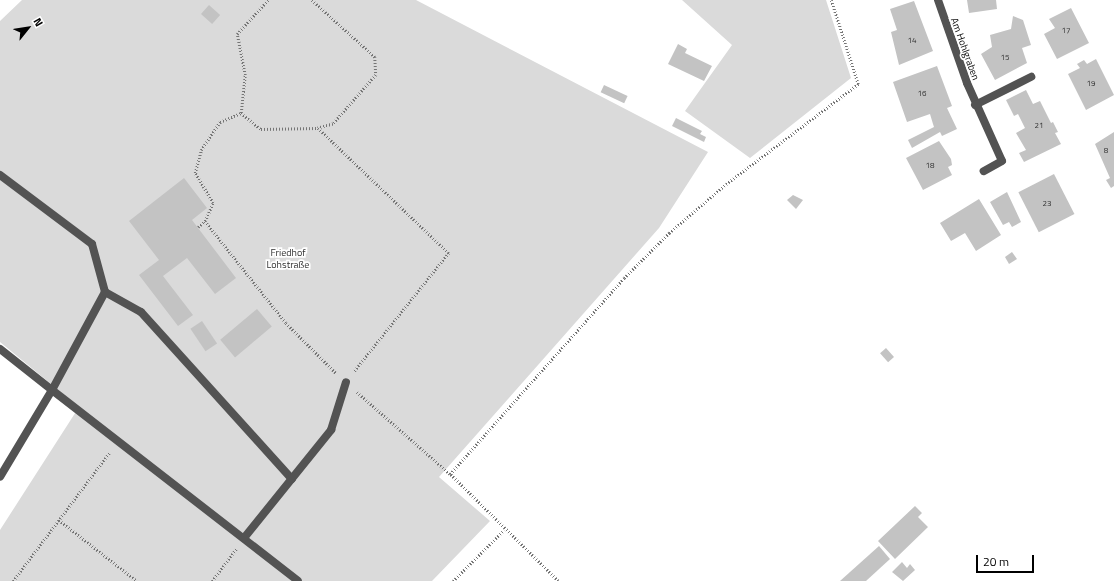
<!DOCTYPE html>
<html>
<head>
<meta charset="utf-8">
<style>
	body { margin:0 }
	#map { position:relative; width:1114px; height:581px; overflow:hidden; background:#fff; font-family:"Titillium Web",sans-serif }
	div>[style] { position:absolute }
	.green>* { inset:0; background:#dadada }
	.building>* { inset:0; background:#c3c3c3; transform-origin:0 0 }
	.path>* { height:2.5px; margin-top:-1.25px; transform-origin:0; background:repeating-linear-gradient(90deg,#757575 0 1px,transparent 0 3px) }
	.service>* { height:8px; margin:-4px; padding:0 4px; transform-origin:4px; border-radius:4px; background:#535353 }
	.minor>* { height:8px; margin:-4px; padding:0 4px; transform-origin:4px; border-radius:4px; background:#535353 }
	span { translate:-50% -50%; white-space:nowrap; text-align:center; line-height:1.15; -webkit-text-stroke:3.5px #fff; paint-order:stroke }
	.number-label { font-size:8px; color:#313131 }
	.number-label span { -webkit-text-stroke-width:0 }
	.street-label { font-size:10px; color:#000 }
	.park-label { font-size:10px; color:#313131 }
	.north { position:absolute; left:8px; top:8px; width:40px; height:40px; -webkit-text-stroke:3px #fff; paint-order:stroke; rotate:60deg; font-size:11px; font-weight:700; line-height:16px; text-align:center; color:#000 }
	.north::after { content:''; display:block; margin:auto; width:14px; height:18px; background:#000; clip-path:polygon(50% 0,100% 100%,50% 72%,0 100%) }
	.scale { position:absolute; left:976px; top:555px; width:58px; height:18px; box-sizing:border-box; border:2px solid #000; border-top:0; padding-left:5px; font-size:12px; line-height:14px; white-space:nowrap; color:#000; -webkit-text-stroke:3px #fff; paint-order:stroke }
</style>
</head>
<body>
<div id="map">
	<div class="green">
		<i style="clip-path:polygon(22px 0,416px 0,708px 152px,659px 228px,439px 477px,490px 521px,432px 581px,0 581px,0 530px,79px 407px,0 342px,0 21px)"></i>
		<i style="clip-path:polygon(682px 0,826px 0,851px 78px,750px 158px,685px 111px,732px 45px)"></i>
	</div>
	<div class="building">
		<i style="clip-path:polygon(967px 0,996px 0,997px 9px,969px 13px)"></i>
		<i style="clip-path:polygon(914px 1px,933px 51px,899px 65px,891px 32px,897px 30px,890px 9px)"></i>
		<i style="left:209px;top:5px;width:15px;height:12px;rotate:42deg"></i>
		<i style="clip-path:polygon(1071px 8px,1089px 43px,1057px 59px,1044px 34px,1055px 28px,1049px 19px)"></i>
		<i style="clip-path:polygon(1013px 16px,1023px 20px,1031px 45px,1022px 48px,1027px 63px,995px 80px,981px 54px,992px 47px,990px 35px,1011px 29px)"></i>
		<i style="clip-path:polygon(678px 44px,687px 49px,685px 53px,712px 66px,704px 81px,668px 64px)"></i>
		<i style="clip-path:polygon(1096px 59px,1114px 95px,1086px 110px,1068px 74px,1080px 68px,1077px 64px,1084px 60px,1087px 64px)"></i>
		<i style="clip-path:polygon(937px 66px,952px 106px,947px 108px,957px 129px,942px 136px,940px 132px,912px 148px,908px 140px,934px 127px,933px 124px,930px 114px,907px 122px,893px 82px)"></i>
		<i style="left:604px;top:85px;width:26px;height:8px;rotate:25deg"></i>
		<i style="clip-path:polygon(1026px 90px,1033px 104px,1040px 101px,1051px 123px,1053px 122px,1058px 132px,1055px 133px,1061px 144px,1024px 162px,1019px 153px,1026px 150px,1016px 133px,1025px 128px,1018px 114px,1014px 116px,1006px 100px)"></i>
		<i style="clip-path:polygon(676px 118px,702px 131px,700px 134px,706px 137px,704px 142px,672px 126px)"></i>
		<i style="clip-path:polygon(1114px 132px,1114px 186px,1111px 188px,1106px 180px,1110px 178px,1095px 144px)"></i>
		<i style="clip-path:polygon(939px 141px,951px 159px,952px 165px,948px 167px,952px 175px,923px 190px,906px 158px)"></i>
		<i style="left:1054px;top:174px;width:45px;height:40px;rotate:63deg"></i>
		<i style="clip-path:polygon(184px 178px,207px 208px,192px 220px,236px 278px,215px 294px,187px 258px,163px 276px,193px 315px,178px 326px,139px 275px,159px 260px,129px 221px)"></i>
		<i style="clip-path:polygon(1007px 192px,1021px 222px,1012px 227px,1009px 222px,1003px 225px,990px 202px)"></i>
		<i style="clip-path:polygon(793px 195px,803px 200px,796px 209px,787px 200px)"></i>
		<i style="clip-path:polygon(979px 199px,1001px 235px,976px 251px,965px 233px,951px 241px,940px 223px)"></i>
		<i style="clip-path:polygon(1012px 252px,1017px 259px,1009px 264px,1005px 257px)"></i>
		<i style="left:257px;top:309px;width:23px;height:48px;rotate:50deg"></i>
		<i style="left:202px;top:321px;width:27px;height:14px;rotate:56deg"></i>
		<i style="left:886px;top:348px;width:12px;height:8px;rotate:48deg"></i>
		<i style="clip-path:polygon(915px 506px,922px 513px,918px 517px,928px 527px,895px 559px,878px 541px)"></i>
		<i style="clip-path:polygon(879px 546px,890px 559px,866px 581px,840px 581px)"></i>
		<i style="clip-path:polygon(902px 562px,907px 568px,910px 564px,915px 570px,903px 581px,892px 572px)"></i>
	</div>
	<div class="path">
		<i style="left:312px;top:0;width:85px;rotate:42.1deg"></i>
		<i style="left:375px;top:57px;width:18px;rotate:87deg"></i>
		<i style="left:376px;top:75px;width:65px;rotate:131.3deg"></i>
		<i style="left:333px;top:124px;width:16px;rotate:165deg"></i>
		<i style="left:241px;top:113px;width:38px;rotate:-84deg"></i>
		<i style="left:245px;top:75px;width:42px;rotate:-101deg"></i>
		<i style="left:237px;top:34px;width:46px;rotate:-47.6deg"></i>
		<i style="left:205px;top:221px;width:20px;rotate:-66deg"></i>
		<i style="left:213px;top:203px;width:35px;rotate:-121deg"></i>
		<i style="left:195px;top:173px;width:24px;rotate:-75deg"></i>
		<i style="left:201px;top:150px;width:34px;rotate:-56deg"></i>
		<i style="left:220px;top:122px;width:23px;rotate:-23deg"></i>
		<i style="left:241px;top:113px;width:26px;rotate:39deg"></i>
		<i style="left:261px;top:129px;width:57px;rotate:-1deg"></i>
		<i style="left:318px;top:128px;width:181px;rotate:43.7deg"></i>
		<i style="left:449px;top:253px;width:152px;rotate:128.6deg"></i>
		<i style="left:198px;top:227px;width:9px;rotate:-41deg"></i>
		<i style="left:205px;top:221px;width:130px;rotate:51.5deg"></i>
		<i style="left:286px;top:323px;width:71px;rotate:45deg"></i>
		<i style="left:357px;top:392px;width:124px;rotate:41.4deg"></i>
		<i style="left:59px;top:520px;width:99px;rotate:38deg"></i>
		<i style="left:13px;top:581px;width:161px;rotate:-53.1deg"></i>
		<i style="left:212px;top:581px;width:40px;rotate:-53deg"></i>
		<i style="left:453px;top:581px;width:72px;rotate:-45deg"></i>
		<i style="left:558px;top:581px;width:152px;rotate:-135.3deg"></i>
		<i style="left:450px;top:474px;width:262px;rotate:-48.4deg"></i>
		<i style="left:624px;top:278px;width:64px;rotate:-45deg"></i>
		<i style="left:669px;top:233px;width:75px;rotate:-40.7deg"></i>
		<i style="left:726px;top:184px;width:166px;rotate:-37.1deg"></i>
		<i style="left:858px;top:84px;width:88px;rotate:-107.8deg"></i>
	</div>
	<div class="service">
		<i style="left:0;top:175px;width:115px;rotate:36.9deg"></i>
		<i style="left:92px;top:244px;width:50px;rotate:74.8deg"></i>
		<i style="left:105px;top:292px;width:111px;rotate:118.4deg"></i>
		<i style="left:52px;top:390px;width:311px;rotate:37.8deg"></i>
		<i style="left:105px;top:292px;width:41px;rotate:29.1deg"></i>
		<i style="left:141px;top:312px;width:225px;rotate:47.9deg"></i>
		<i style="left:244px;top:538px;width:139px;rotate:-51.1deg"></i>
		<i style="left:331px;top:430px;width:50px;rotate:-72.6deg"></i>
	</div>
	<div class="minor">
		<i style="left:938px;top:0;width:88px;rotate:70.7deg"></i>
		<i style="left:967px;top:83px;width:85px;rotate:65.8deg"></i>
		<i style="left:1002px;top:161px;width:21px;rotate:151deg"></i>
		<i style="left:975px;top:105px;width:63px;rotate:-26.6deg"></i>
		<i style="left:0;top:349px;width:66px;rotate:38.3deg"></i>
		<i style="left:52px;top:390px;width:101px;rotate:120.9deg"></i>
	</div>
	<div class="number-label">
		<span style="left:1066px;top:31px">17</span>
		<span style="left:912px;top:41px">14</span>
		<span style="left:1005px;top:58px">15</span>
		<span style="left:1091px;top:84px">19</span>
		<span style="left:922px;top:94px">16</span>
		<span style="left:1039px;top:126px">21</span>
		<span style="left:1106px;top:151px">8</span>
		<span style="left:930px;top:166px">18</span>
		<span style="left:1047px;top:204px">23</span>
	</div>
	<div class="street-label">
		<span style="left:965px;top:49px;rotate:70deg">Am Hohlgraben</span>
	</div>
	<div class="park-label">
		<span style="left:288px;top:258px">Friedhof<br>Lohstraße</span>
	</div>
	<div class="north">N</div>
	<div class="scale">20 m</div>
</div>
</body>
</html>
